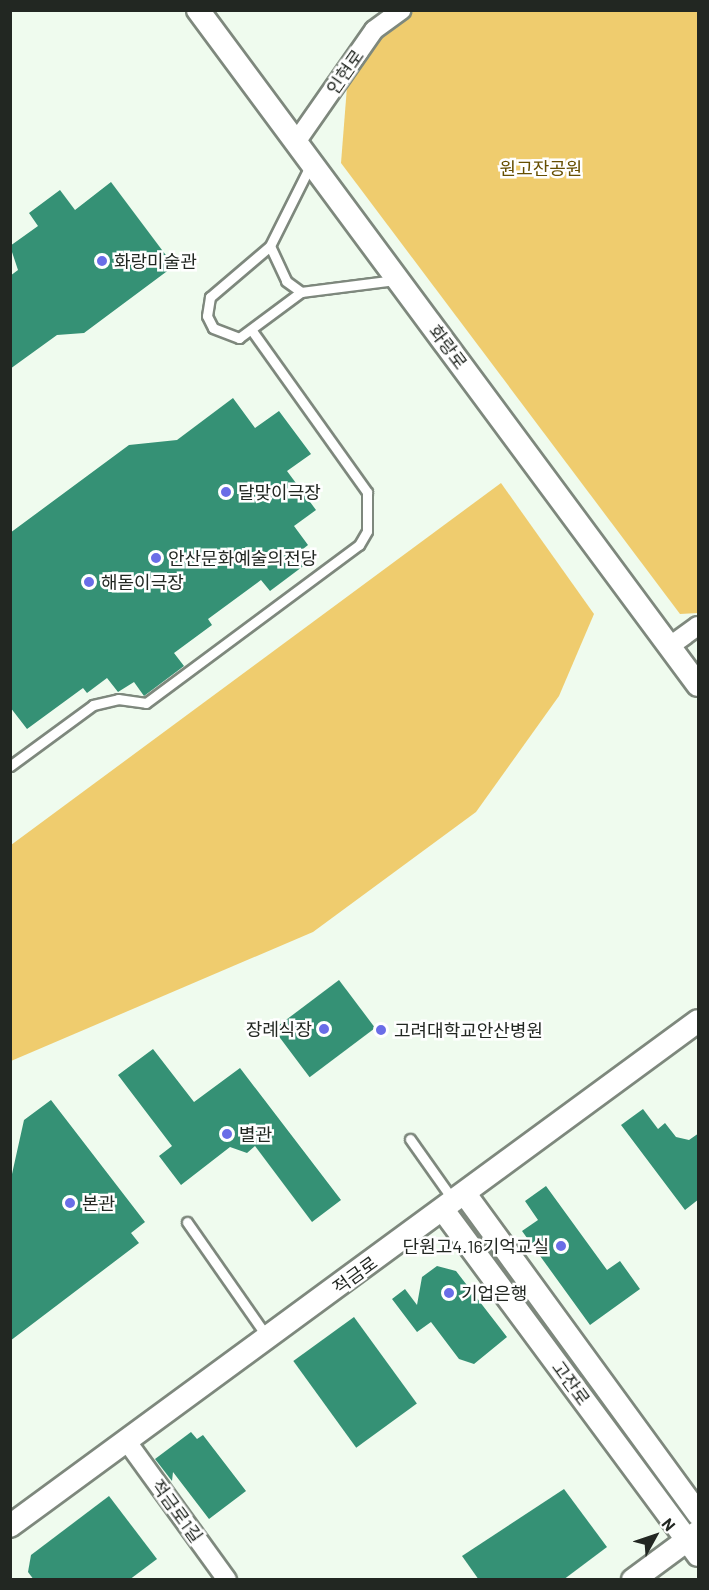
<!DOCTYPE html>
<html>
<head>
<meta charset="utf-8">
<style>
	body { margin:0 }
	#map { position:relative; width:709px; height:1590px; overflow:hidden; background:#effbee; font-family:Barlow,"Noto Sans KR",sans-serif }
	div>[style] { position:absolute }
	.green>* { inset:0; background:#efcc6e }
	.building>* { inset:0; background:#359175; transform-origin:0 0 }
	.roads { filter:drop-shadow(2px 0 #7e887d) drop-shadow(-2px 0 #7e887d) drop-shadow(0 2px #7e887d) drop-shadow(0 -2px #7e887d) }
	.service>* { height:9px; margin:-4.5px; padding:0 4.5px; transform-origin:4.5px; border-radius:4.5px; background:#fff }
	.minor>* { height:18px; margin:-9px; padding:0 9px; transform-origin:9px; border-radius:9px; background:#fff }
	.tertiary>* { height:22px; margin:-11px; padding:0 11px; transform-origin:11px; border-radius:11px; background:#fff }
	.dots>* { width:16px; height:16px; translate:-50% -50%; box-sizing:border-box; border:3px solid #fff; border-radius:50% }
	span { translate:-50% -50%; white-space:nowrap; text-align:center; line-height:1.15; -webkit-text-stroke:5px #fff; paint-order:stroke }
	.street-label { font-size:18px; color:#222722 }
	.park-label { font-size:18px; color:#664e00 }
	.poi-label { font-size:18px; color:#222722 }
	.left { translate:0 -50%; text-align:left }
	.right { translate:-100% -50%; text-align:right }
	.frame { position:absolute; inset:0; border:12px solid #222722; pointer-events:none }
	.north { position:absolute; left:625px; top:1506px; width:60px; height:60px; -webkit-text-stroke:4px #fff; paint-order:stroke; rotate:50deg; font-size:16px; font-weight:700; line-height:24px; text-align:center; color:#222722 }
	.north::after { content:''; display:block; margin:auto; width:21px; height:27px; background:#222722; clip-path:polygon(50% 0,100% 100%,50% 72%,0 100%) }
</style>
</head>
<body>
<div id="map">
	<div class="green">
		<i style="clip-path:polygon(390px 11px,698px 11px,698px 613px,680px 614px,341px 163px,348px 74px)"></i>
		<i style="clip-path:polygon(501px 483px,594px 614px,559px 696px,476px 812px,313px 932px,11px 1061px,11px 845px)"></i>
	</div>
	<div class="building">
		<i style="clip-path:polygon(111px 182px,174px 266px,84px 333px,57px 335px,10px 369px,10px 276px,18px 270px,10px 246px,38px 226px,29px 213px,60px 190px,75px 210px)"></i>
		<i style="clip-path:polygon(233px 398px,255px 428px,279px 411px,311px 454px,287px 471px,316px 510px,294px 526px,308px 545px,298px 553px,306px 564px,270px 591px,261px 580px,208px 619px,212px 625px,174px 653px,184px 666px,144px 696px,134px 682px,118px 692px,107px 678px,87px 693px,83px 688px,27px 729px,10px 707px,10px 533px,129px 445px,177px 440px)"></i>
		<i style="left:339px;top:980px;width:60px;height:82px;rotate:53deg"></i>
		<i style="clip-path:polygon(153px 1049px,194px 1102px,240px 1068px,341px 1200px,312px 1222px,255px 1146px,247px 1153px,230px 1147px,181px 1185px,159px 1156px,172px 1146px,118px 1075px)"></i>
		<i style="clip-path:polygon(51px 1100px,145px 1222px,131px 1233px,139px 1243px,10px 1341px,10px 1183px,24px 1120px)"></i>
		<i style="clip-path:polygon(643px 1109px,658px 1129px,665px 1123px,676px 1137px,689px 1140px,699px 1133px,699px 1199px,685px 1210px,621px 1125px)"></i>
		<i style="clip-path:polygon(546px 1186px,607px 1270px,620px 1261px,640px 1289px,590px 1325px,522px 1231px,538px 1220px,525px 1201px)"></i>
		<i style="clip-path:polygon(437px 1266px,456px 1271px,507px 1337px,474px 1364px,459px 1359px,431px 1322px,417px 1332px,392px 1299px,405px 1289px,417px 1305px,422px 1277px)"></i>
		<i style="left:354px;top:1317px;width:107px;height:75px;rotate:54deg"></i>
		<i style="clip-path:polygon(191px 1432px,197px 1439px,203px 1435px,246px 1491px,209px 1519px,173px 1472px,172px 1481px,155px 1459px)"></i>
		<i style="clip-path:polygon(564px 1489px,607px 1547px,563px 1580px,479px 1580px,462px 1556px)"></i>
		<i style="clip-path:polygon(109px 1496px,157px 1559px,129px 1580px,34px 1580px,28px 1572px,31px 1555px)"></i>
	</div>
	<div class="roads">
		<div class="service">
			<i style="left:310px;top:166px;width:89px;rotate:116.6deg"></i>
			<i style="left:270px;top:246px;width:79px;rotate:139.6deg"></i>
			<i style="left:210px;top:297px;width:19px;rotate:99deg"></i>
			<i style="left:207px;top:316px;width:13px;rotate:63deg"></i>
			<i style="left:213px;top:328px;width:28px;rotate:21deg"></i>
			<i style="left:239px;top:338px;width:77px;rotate:-36.6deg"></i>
			<i style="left:301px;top:292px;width:95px;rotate:-7.3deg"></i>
			<i style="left:270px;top:246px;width:38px;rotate:65deg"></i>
			<i style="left:286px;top:281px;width:19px;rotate:36deg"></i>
			<i style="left:10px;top:766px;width:103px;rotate:-36.3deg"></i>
			<i style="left:93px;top:705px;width:26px;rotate:-13deg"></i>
			<i style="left:118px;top:699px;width:28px;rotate:8deg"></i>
			<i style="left:146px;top:703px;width:265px;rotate:-36.6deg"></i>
			<i style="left:359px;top:545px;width:16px;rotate:-60deg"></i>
			<i style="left:367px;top:531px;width:39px;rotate:-90deg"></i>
			<i style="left:367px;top:492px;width:198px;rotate:-125.5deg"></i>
			<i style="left:410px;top:1139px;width:75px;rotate:54.8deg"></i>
			<i style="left:187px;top:1222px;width:141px;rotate:55.1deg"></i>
		</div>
		<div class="minor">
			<i style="left:296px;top:142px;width:136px;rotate:-55.1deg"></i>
			<i style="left:374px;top:30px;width:34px;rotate:-36deg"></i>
			<i style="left:670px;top:646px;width:34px;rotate:-36deg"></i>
			<i style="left:128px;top:1443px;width:169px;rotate:54.1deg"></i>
		</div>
		<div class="tertiary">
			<i style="left:198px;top:10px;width:840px;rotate:53.47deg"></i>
			<i style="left:465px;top:1194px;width:396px;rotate:53.9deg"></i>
			<i style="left:443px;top:1210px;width:429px;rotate:53.5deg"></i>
			<i style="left:10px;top:1526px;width:853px;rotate:-36.28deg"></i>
			<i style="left:633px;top:1580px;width:81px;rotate:-36.4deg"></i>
		</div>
	</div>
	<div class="dots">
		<i style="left:102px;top:261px;background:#6a6de7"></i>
		<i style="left:226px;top:492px;background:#6a6de7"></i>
		<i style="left:156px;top:558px;background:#6a6de7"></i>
		<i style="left:89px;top:582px;background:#6a6de7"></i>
		<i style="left:324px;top:1029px;background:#6a6de7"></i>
		<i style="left:381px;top:1030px;background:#6a6de7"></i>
		<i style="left:227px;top:1134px;background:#6a6de7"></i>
		<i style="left:70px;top:1203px;background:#6a6de7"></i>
		<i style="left:561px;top:1246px;background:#6a6de7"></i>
		<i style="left:449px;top:1293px;background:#6a6de7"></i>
	</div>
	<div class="street-label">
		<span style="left:345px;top:72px;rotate:-55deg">인현로</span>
		<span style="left:448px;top:347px;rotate:53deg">화랑로</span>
		<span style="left:355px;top:1275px;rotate:-36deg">적금로</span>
		<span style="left:571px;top:1383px;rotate:54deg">고잔로</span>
		<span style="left:177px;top:1511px;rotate:54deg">적금로1길</span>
	</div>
	<div class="park-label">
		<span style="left:541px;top:168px">원고잔공원</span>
	</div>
	<div class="poi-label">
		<span class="left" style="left:114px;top:261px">화랑미술관</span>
		<span class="left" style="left:238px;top:492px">달맞이극장</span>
		<span class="left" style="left:168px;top:558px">안산문화예술의전당</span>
		<span class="left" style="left:101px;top:582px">해돋이극장</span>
		<span class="right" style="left:312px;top:1029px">장례식장</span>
		<span class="left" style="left:394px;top:1030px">고려대학교안산병원</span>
		<span class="left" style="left:239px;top:1134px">별관</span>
		<span class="left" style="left:82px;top:1203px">본관</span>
		<span class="right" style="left:549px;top:1246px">단원고4.16기억교실</span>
		<span class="left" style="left:461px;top:1293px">기업은행</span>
	</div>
	<div class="frame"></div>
	<div class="north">N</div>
</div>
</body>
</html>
